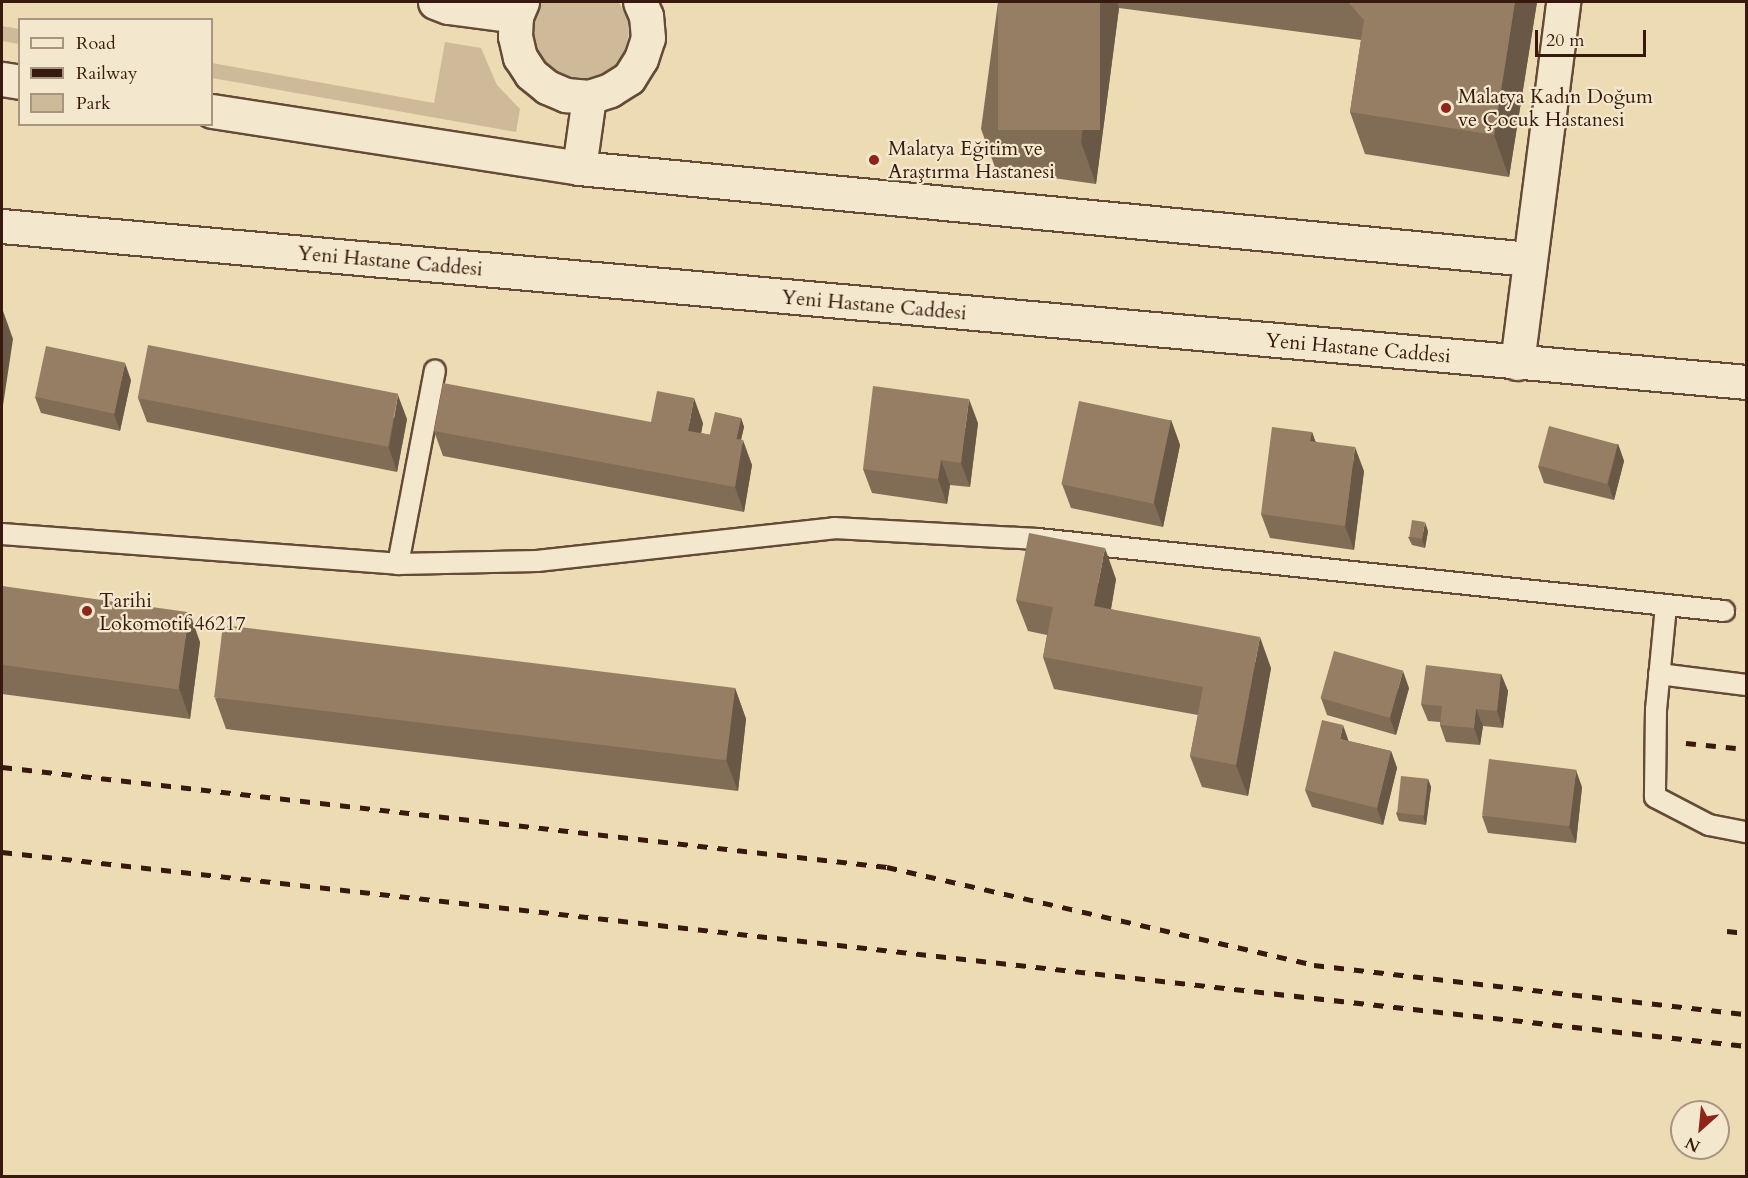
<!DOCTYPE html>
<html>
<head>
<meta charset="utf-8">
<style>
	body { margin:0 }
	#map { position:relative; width:1748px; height:1178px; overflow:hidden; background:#eddbb4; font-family:Cardo,serif }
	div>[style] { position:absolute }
	.green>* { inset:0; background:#ceba98 }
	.roads { filter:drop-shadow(2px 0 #644a37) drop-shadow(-2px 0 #644a37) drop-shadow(0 2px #644a37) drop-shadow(0 -2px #644a37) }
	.service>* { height:20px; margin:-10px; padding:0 10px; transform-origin:10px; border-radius:10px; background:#f3e8ce }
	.minor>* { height:33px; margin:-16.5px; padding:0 16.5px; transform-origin:16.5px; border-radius:16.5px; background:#f3e8ce }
	.secondary>* { height:33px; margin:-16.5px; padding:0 16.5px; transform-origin:16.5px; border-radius:16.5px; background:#f3e8ce }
	.rail>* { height:4.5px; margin-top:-2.25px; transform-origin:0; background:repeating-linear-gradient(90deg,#37190d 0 10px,transparent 0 20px) }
	.wall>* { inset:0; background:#816c56 }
	.shaded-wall>* { inset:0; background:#695846 }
	.building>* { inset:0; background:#967e64; transform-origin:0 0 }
	.dots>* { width:16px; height:16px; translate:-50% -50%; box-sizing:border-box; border:3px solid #f3e8ce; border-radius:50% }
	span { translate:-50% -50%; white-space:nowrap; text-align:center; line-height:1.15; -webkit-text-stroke:4.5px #f3e8ce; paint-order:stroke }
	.poi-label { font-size:20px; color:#37190d }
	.left { translate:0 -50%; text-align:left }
	.street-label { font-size:20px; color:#37190d }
	.frame { position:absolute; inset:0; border:3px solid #37190d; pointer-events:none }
	.legend { position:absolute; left:18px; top:18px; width:195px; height:108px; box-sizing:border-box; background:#f3e8ce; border:2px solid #a89581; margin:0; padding:8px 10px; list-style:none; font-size:18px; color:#37190d }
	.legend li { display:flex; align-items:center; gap:12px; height:30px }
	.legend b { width:30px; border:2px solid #a89581 }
	.north { position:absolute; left:1670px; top:1100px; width:60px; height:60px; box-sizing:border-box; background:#f3e8ce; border:2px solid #a89581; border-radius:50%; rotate:207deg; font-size:16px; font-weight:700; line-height:24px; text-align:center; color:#37190d }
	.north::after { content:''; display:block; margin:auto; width:21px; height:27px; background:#8f2418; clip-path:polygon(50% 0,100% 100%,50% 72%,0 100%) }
	.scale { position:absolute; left:1535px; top:30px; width:111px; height:27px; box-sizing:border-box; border:3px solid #37190d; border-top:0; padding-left:8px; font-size:18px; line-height:21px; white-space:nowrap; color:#37190d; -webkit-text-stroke:4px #f3e8ce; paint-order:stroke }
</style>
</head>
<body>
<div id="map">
	<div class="green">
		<i style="clip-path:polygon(534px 2px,619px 2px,628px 22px,629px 33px,624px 54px,618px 63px,610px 71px,591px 81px,570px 82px,533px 60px,530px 9px)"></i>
		<i style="clip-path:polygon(2px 26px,19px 29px,19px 44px,2px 41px)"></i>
		<i style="clip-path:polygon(445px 42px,481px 48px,497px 85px,520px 109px,516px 132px,212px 78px,212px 63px,434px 103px)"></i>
	</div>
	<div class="roads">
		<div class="service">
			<i style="left:2px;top:534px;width:397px;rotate:4.3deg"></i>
			<i style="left:398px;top:564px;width:139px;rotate:-1.2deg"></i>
			<i style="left:537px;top:561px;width:299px;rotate:-6.3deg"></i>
			<i style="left:834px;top:528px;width:204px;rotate:3.1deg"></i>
			<i style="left:1038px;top:539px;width:690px;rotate:5.99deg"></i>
			<i style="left:398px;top:564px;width:197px;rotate:-79.2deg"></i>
			<i style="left:1666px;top:606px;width:103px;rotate:95.5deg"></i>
			<i style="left:1656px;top:709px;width:88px;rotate:90.7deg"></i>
			<i style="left:1655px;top:797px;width:61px;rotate:27.4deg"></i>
			<i style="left:1709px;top:825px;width:38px;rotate:11deg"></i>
			<i style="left:1659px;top:674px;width:88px;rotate:7.2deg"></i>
		</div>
		<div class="minor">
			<i style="left:435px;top:2px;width:14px;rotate:21deg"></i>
			<i style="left:448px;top:7px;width:69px;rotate:7.5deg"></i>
			<i style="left:522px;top:2px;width:15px;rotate:113deg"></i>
			<i style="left:516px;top:16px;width:20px;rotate:93deg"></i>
			<i style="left:515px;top:36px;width:22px;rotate:77deg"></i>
			<i style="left:520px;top:57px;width:20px;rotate:57deg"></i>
			<i style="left:531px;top:74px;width:21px;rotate:39deg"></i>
			<i style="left:547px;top:87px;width:21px;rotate:23deg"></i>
			<i style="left:566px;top:95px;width:23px;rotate:5deg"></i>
			<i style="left:589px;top:97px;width:22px;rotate:-18deg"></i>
			<i style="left:610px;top:90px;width:22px;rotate:-32deg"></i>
			<i style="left:629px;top:78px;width:22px;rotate:-58deg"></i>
			<i style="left:641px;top:59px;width:22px;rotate:-72deg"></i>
			<i style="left:648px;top:38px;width:22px;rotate:-95deg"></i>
			<i style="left:646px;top:16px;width:15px;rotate:-113deg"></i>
			<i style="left:2px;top:79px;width:18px;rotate:9deg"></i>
			<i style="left:212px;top:111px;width:371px;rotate:8.8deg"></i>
			<i style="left:579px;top:168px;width:72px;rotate:-82deg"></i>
			<i style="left:579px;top:168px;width:955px;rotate:5.47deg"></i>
			<i style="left:1517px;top:363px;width:364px;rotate:-82.7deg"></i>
		</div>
		<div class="secondary">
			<i style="left:2px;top:226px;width:1751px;rotate:5.11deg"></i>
		</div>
	</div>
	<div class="rail">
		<i style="left:1686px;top:743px;width:60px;rotate:5.7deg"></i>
		<i style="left:2px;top:767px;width:891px;rotate:6.45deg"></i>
		<i style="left:887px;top:867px;width:438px;rotate:12.9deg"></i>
		<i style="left:1314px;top:965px;width:435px;rotate:6.5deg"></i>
		<i style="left:2px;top:852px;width:1755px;rotate:6.35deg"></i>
		<i style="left:1727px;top:931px;width:19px;rotate:6deg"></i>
	</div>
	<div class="wall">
		<i style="clip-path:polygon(998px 2px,1537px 2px,1509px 177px,1365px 154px,1350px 112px,1361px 40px,1119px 8px,1096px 184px,996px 170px,981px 129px)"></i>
		<i style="clip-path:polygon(131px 380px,120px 431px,41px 413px,35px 397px)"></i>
		<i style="clip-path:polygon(138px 398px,407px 419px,397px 472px,147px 422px)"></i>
		<i style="clip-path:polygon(741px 418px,744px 427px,741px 440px,752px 465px,744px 512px,443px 456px,434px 431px,703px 423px,701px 433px,710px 435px)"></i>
		<i style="clip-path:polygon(1171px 420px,1180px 445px,1163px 527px,1071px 508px,1062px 484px)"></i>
		<i style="clip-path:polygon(978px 423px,970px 487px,950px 485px,947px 504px,872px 493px,863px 469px)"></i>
		<i style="clip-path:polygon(1312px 432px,1315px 441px,1364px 471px,1354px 550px,1270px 538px,1261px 514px)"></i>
		<i style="clip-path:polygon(1618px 444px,1624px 461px,1614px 500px,1544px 483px,1538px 466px)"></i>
		<i style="clip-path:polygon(1428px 531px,1425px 548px,1412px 545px,1408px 537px)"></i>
		<i style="clip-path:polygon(1116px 579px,1111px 609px,1271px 668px,1248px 796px,1202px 787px,1190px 756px,1198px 715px,1054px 689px,1043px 657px,1047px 635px,1028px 631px,1016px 600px)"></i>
		<i style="clip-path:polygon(2px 586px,200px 642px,190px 719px,2px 694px)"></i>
		<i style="clip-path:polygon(1501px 674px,1508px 691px,1503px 728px,1483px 726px,1480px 745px,1446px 742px,1440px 725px,1440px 722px,1428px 721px,1421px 704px)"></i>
		<i style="clip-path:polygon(735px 688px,746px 719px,738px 791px,226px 729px,215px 698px)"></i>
		<i style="clip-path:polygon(1409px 688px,1396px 735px,1327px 715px,1321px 698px)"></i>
		<i style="clip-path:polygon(1349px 741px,1391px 751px,1397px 768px,1383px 825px,1312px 807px,1305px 790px)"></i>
		<i style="clip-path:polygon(1428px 779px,1431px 787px,1426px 825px,1399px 821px,1396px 813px)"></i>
		<i style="clip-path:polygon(1582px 787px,1576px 843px,1488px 833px,1482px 816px)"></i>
	</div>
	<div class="shaded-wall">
		<i style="clip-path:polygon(1100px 2px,1117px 2px,1119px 8px,1096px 184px,1081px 142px)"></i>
		<i style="clip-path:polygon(1515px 2px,1537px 2px,1509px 177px,1494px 135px)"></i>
		<i style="clip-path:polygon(2px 308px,13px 339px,2px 412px)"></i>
		<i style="clip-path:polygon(125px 363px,131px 380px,120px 431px,114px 414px)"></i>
		<i style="clip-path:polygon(398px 395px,407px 419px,397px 472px,389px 448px)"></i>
		<i style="clip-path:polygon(694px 398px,703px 423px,697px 455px,688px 431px)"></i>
		<i style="clip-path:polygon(969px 399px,978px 423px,970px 487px,961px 463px)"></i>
		<i style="clip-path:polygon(741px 418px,744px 427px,737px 456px,734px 448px)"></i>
		<i style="clip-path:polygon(1171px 420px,1180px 445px,1163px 527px,1154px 503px)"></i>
		<i style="clip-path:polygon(1312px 432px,1321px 457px,1310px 441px)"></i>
		<i style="clip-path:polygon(743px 440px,752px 465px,744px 512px,735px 487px)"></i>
		<i style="clip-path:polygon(1618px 444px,1624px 461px,1614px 500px,1608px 484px)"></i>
		<i style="clip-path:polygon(1355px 447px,1364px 471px,1354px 550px,1345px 526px)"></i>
		<i style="clip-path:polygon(941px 460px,950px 485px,947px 504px,938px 479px)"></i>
		<i style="clip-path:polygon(1425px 522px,1428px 531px,1425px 548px,1422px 539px)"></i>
		<i style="clip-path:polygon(1105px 548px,1116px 579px,1106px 638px,1094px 606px)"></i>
		<i style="clip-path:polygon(189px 611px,200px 642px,190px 719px,179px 688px)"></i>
		<i style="clip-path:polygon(1260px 637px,1271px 668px,1248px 796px,1236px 765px)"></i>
		<i style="clip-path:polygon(1403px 671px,1409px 688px,1396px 735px,1390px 718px)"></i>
		<i style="clip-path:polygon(1501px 674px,1508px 691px,1503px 728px,1497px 711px)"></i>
		<i style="clip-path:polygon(735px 688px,746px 719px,738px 791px,726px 760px)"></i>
		<i style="clip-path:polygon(1476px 709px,1483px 726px,1480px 745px,1474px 728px)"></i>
		<i style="clip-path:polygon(1343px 725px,1349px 742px,1340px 739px)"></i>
		<i style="clip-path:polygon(1391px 751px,1397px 768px,1383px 825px,1377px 808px)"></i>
		<i style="clip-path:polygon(1576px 770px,1582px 787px,1576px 843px,1569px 826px)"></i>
		<i style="clip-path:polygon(1428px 779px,1431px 787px,1426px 825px,1423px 816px)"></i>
	</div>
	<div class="building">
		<i style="left:998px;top:2px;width:102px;height:128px"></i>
		<i style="clip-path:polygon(1348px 2px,1515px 2px,1494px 135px,1350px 112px,1364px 20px)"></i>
		<i style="left:148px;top:345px;width:255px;height:54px;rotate:11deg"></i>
		<i style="left:46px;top:346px;width:81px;height:52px;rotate:12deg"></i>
		<i style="clip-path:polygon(443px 383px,651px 422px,657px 391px,694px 398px,688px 431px,743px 440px,735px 487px,434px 431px)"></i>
		<i style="clip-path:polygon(873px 386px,969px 399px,961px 463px,941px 460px,938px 479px,863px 469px)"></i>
		<i style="left:1079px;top:401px;width:94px;height:85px;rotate:12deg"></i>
		<i style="left:715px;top:412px;width:27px;height:24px;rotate:13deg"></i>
		<i style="left:1549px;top:426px;width:71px;height:41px;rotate:15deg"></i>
		<i style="clip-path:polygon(1272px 427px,1312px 432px,1310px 441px,1355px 447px,1345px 526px,1261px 514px)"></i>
		<i style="left:1412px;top:520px;width:13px;height:17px;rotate:9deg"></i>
		<i style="clip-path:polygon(1029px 533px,1105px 548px,1094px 606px,1260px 637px,1236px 765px,1190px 756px,1203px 687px,1043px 657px,1053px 607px,1016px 600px)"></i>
		<i style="left:2px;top:586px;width:189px;height:78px;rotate:8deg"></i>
		<i style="left:223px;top:625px;width:516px;height:73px;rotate:7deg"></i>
		<i style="left:1334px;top:651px;width:72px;height:49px;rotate:16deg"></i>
		<i style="clip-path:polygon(1426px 665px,1501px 674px,1497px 711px,1476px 709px,1474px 728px,1440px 725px,1442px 706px,1421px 704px)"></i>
		<i style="clip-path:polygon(1322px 720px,1343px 725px,1340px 739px,1391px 751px,1377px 808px,1305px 790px)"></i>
		<i style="left:1489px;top:759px;width:88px;height:57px;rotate:7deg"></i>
		<i style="left:1401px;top:776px;width:27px;height:37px;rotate:6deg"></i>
	</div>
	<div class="dots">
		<i style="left:1446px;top:108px;background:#8f2418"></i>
		<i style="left:874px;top:160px;background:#8f2418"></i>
		<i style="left:87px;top:611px;background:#8f2418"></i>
	</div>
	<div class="poi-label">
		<span class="left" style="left:1458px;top:108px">Malatya Kadın Doğum<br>ve Çocuk Hastanesi</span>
		<span class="left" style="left:888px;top:160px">Malatya Eğitim ve<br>Araştırma Hastanesi</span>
		<span class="left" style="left:99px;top:612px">Tarihi<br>Lokomotif 46217</span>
	</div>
	<div class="street-label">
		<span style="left:390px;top:261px;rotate:5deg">Yeni Hastane Caddesi</span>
		<span style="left:874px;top:305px;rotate:5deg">Yeni Hastane Caddesi</span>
		<span style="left:1358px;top:348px;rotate:5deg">Yeni Hastane Caddesi</span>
	</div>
	<div class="frame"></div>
	<ul class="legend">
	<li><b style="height:8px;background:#f3e8ce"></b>Road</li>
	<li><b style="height:8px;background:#37190d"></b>Railway</li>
	<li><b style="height:16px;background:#ceba98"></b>Park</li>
	</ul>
	<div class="north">N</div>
	<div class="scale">20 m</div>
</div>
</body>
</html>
